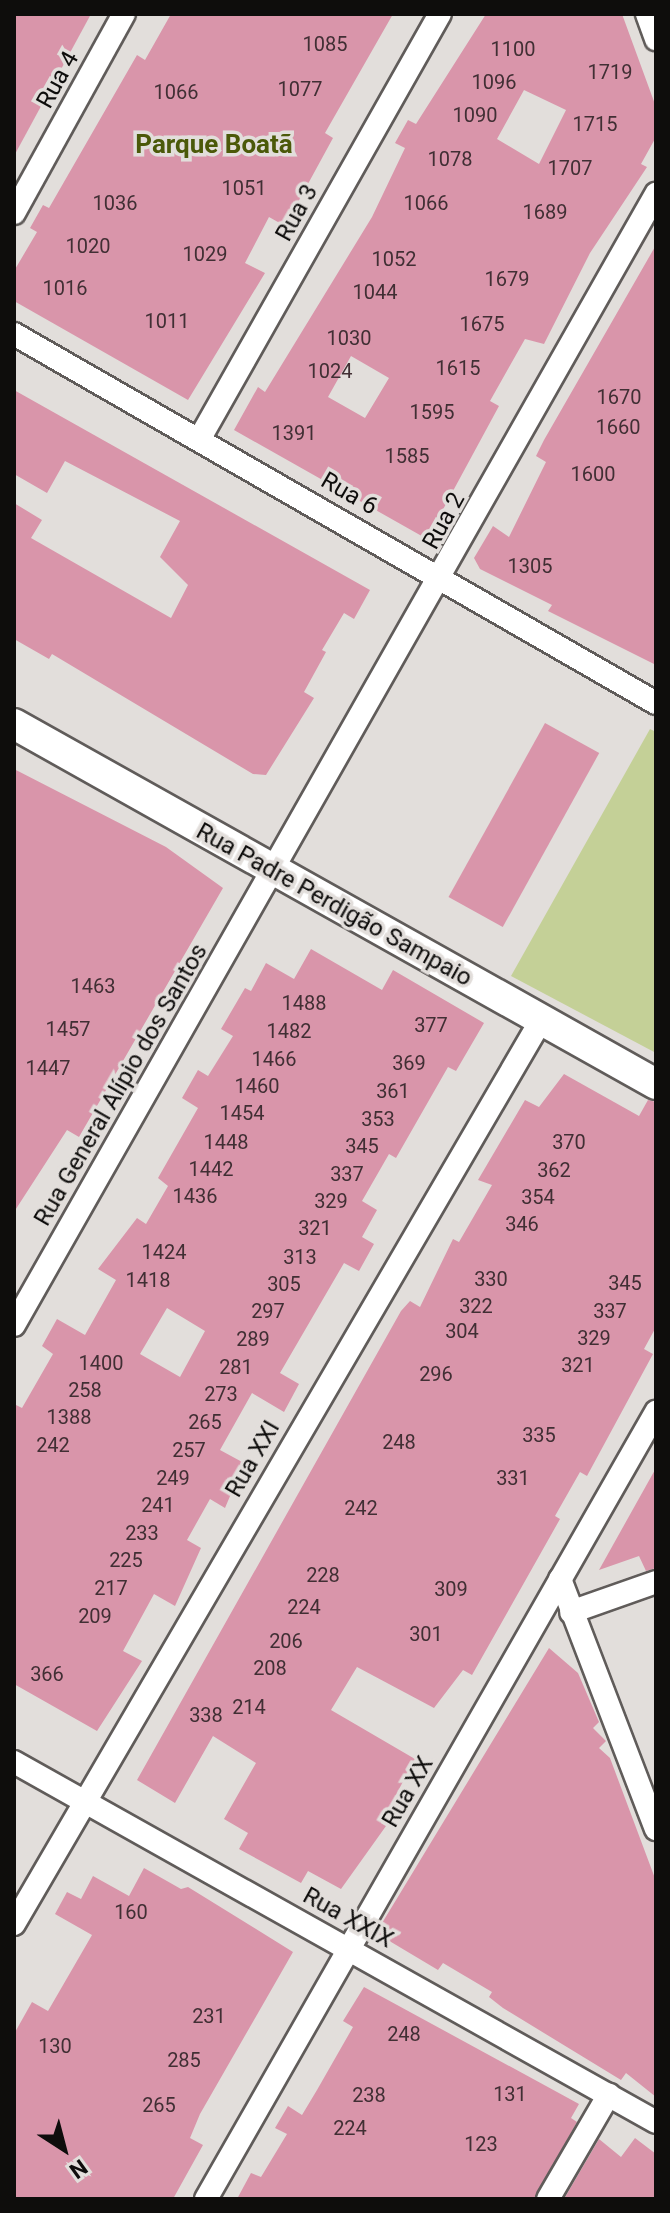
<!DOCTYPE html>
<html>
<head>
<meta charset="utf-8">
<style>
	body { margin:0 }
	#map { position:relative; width:670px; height:2213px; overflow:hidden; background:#e2dedb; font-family:Roboto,sans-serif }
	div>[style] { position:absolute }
	.green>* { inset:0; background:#c4d097 }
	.building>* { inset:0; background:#d995aa; transform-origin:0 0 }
	.roads { filter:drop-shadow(2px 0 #605c5a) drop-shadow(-2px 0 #605c5a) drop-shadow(0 2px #605c5a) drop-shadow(0 -2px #605c5a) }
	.minor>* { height:22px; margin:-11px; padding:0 11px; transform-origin:11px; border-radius:11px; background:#fff }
	.secondary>* { height:30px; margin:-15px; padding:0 15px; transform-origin:15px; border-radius:15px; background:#fff }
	span { translate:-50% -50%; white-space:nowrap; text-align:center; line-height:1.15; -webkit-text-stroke:7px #e2dedb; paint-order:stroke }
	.number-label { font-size:20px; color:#412f34 }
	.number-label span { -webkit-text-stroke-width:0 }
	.street-label { font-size:24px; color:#0e0d0c }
	.neighbourhood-label { font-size:26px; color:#4b5909; font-weight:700 }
	.frame { position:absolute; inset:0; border:16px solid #0e0d0c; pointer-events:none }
	.north { position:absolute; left:24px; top:2109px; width:80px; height:80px; -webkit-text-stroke:6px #e2dedb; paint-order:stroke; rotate:144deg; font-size:22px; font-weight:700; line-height:32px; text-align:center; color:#0e0d0c }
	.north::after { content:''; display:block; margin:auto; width:28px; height:36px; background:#0e0d0c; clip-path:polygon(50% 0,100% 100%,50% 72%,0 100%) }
</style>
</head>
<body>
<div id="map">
	<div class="green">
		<i style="clip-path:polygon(650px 729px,656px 732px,656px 1053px,511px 976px)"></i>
	</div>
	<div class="building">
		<i style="clip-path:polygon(14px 14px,91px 14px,14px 156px)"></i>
		<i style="clip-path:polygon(171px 14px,393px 14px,325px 133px,333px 138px,285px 226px,269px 217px,245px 263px,265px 273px,188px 400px,14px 301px,14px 271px,37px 232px,30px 228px,43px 205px,49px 208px,137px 55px,145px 60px)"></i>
		<i style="clip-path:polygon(evenodd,486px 14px,622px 14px,656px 107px,656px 137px,641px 164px,647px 167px,590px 253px,544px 344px,525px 339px,490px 401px,499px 406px,427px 539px,234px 430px,258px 387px,265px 392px,372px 217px,405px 148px,395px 143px,408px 120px,416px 124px,486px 14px,524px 90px,566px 110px,539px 164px,497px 139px,524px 90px,486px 14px,351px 356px,389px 378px,365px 418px,328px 397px,351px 356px)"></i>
		<i style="clip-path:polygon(656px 245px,656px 665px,548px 611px,552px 605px,480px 569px,474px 558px,493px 526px,509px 537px,546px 462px,536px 456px,544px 440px)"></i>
		<i style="clip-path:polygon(14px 390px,370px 590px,354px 619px,344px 613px,322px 650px,326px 652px,304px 692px,314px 698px,266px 775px,253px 774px,52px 654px,49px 659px,14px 639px,14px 503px,42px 520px,31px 538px,171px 618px,188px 585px,160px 557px,180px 521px,65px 461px,47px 493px,14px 474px)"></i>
		<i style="left:545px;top:723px;width:62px;height:199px;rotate:29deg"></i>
		<i style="clip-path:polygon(14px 769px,166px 847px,223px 888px,79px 1137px,67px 1130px,14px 1212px)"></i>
		<i style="clip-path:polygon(evenodd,311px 949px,382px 990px,393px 970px,484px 1023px,456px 1071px,448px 1067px,396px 1158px,389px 1154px,362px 1201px,377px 1210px,362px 1237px,374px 1244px,359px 1271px,344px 1263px,280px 1373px,299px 1384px,284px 1412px,252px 1393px,220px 1450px,244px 1463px,225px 1508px,210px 1499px,187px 1540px,201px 1548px,175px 1606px,154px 1594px,123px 1651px,142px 1661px,97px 1731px,14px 1684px,14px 1404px,22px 1408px,53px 1354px,42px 1346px,57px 1319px,85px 1335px,116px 1280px,98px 1269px,137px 1218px,146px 1224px,168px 1186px,158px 1178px,198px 1108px,182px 1098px,198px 1070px,208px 1076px,233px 1036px,221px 1029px,245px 988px,251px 991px,266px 963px,294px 979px,311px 949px,167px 1308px,205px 1331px,180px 1377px,140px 1354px,167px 1308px)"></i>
		<i style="clip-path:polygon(564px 1074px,639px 1116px,648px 1100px,656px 1102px,656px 1327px,644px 1349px,653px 1354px,587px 1476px,580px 1472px,555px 1516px,560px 1519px,472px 1675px,463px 1670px,434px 1708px,357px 1667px,331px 1710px,415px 1759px,381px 1823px,386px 1826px,341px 1889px,308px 1871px,301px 1883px,239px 1849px,248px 1833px,224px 1819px,256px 1763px,213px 1736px,175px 1803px,137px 1780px,401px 1311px,410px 1301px,420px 1307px,453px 1239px,459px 1242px,492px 1185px,478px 1180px,525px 1100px,539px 1107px)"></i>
		<i style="clip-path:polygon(656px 1468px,656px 1568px,646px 1571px,639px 1556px,599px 1570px)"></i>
		<i style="clip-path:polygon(549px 1648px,578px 1673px,599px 1722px,593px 1728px,606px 1741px,599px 1748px,610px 1758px,656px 1881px,656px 2097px,626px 2073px,621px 2080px,503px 2008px,489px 1997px,492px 1992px,443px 1963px,438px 1970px,376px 1933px)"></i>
		<i style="clip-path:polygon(144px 1868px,181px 1889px,188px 1887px,293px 1952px,200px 2114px,190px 2138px,203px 2145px,173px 2199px,14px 2199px,14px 2034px,32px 2002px,48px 2011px,92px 1935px,55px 1914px,67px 1892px,81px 1899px,93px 1876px,129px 1896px)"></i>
		<i style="clip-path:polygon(364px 1987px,579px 2104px,571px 2118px,577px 2122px,534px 2199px,237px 2199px,251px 2173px,261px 2177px,287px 2134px,275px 2128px,288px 2106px,302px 2115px,317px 2090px,353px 2027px,343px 2021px)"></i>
		<i style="clip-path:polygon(635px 2138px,656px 2154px,656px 2199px,564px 2199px,599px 2139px,621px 2157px)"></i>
	</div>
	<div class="roads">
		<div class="minor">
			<i style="left:647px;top:14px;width:27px;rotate:70deg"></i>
			<i style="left:14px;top:213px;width:227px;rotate:-61.1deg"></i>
			<i style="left:14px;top:334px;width:740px;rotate:29.89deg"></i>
			<i style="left:200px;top:438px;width:487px;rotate:-60.5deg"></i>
			<i style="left:14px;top:1325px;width:1301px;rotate:-60.42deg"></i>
			<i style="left:560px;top:1579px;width:268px;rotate:69deg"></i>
			<i style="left:571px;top:1612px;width:90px;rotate:-19.4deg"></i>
			<i style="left:14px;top:1762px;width:736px;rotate:29.28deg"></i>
			<i style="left:14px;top:1924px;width:1044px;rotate:-59.75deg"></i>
			<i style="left:206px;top:2199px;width:907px;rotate:-60.24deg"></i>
			<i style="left:548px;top:2199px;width:121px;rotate:-59.8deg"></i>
		</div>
		<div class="secondary">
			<i style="left:14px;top:724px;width:736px;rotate:29.28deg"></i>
		</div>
	</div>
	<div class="number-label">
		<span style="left:325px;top:44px">1085</span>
		<span style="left:513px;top:49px">1100</span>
		<span style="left:610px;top:72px">1719</span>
		<span style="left:494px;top:82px">1096</span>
		<span style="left:300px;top:89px">1077</span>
		<span style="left:176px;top:92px">1066</span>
		<span style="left:475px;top:115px">1090</span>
		<span style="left:595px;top:124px">1715</span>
		<span style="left:450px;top:159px">1078</span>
		<span style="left:570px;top:168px">1707</span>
		<span style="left:244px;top:188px">1051</span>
		<span style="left:115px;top:203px">1036</span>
		<span style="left:426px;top:203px">1066</span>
		<span style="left:545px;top:212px">1689</span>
		<span style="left:88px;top:246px">1020</span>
		<span style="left:205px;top:254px">1029</span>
		<span style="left:394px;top:259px">1052</span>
		<span style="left:507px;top:279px">1679</span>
		<span style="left:65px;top:288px">1016</span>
		<span style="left:375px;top:292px">1044</span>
		<span style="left:167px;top:321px">1011</span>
		<span style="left:482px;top:324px">1675</span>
		<span style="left:349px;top:338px">1030</span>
		<span style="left:458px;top:368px">1615</span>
		<span style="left:330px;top:371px">1024</span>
		<span style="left:619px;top:397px">1670</span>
		<span style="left:432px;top:412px">1595</span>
		<span style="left:618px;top:427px">1660</span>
		<span style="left:294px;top:433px">1391</span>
		<span style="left:407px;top:456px">1585</span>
		<span style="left:593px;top:474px">1600</span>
		<span style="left:530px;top:566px">1305</span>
		<span style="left:93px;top:986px">1463</span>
		<span style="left:304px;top:1003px">1488</span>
		<span style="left:431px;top:1025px">377</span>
		<span style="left:68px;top:1029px">1457</span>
		<span style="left:289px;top:1031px">1482</span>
		<span style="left:274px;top:1059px">1466</span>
		<span style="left:409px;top:1063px">369</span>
		<span style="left:48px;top:1068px">1447</span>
		<span style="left:257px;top:1086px">1460</span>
		<span style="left:393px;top:1091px">361</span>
		<span style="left:242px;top:1113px">1454</span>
		<span style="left:378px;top:1119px">353</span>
		<span style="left:226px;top:1142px">1448</span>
		<span style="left:569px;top:1142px">370</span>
		<span style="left:362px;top:1146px">345</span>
		<span style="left:211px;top:1169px">1442</span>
		<span style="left:554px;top:1170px">362</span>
		<span style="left:347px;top:1174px">337</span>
		<span style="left:195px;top:1196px">1436</span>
		<span style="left:538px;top:1197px">354</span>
		<span style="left:331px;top:1201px">329</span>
		<span style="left:522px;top:1224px">346</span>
		<span style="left:315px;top:1228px">321</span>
		<span style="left:164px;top:1252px">1424</span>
		<span style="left:300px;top:1257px">313</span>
		<span style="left:491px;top:1279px">330</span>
		<span style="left:148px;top:1280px">1418</span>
		<span style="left:625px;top:1283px">345</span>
		<span style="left:284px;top:1284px">305</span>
		<span style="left:476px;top:1306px">322</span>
		<span style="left:268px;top:1311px">297</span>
		<span style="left:610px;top:1311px">337</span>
		<span style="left:462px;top:1331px">304</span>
		<span style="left:594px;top:1338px">329</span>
		<span style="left:253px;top:1339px">289</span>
		<span style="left:101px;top:1363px">1400</span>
		<span style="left:578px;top:1365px">321</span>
		<span style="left:236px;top:1367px">281</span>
		<span style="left:436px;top:1374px">296</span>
		<span style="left:85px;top:1390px">258</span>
		<span style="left:221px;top:1394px">273</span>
		<span style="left:69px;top:1417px">1388</span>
		<span style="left:205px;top:1422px">265</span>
		<span style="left:539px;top:1435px">335</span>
		<span style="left:399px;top:1442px">248</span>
		<span style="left:53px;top:1445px">242</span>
		<span style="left:189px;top:1450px">257</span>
		<span style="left:173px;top:1478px">249</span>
		<span style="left:513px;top:1478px">331</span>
		<span style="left:158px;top:1505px">241</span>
		<span style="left:361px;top:1508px">242</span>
		<span style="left:142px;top:1533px">233</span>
		<span style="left:126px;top:1560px">225</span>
		<span style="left:323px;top:1575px">228</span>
		<span style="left:111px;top:1588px">217</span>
		<span style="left:451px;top:1589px">309</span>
		<span style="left:304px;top:1607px">224</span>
		<span style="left:95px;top:1616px">209</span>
		<span style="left:426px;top:1634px">301</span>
		<span style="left:286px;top:1641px">206</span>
		<span style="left:270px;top:1668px">208</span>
		<span style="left:47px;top:1674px">366</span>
		<span style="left:249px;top:1707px">214</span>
		<span style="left:206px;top:1715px">338</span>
		<span style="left:131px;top:1912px">160</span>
		<span style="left:209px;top:2016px">231</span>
		<span style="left:404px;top:2034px">248</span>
		<span style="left:55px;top:2046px">130</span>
		<span style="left:184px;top:2060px">285</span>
		<span style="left:510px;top:2094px">131</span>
		<span style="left:369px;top:2095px">238</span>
		<span style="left:159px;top:2105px">265</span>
		<span style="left:350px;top:2128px">224</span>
		<span style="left:481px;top:2144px">123</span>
	</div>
	<div class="street-label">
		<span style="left:58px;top:80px;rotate:-61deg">Rua 4</span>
		<span style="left:297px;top:213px;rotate:-61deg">Rua 3</span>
		<span style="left:349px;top:494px;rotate:30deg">Rua 6</span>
		<span style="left:444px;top:521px;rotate:-61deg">Rua 2</span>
		<span style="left:334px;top:905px;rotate:29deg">Rua Padre Perdigão Sampaio</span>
		<span style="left:121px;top:1085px;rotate:-60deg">Rua General Alípio dos Santos</span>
		<span style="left:253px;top:1459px;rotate:-60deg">Rua XXI</span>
		<span style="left:408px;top:1792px;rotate:-60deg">Rua XX</span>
		<span style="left:348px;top:1918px;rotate:29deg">Rua XXIX</span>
	</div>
	<div class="neighbourhood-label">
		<span style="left:214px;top:145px">Parque Boatã</span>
	</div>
	<div class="frame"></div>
	<div class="north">N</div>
</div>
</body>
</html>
